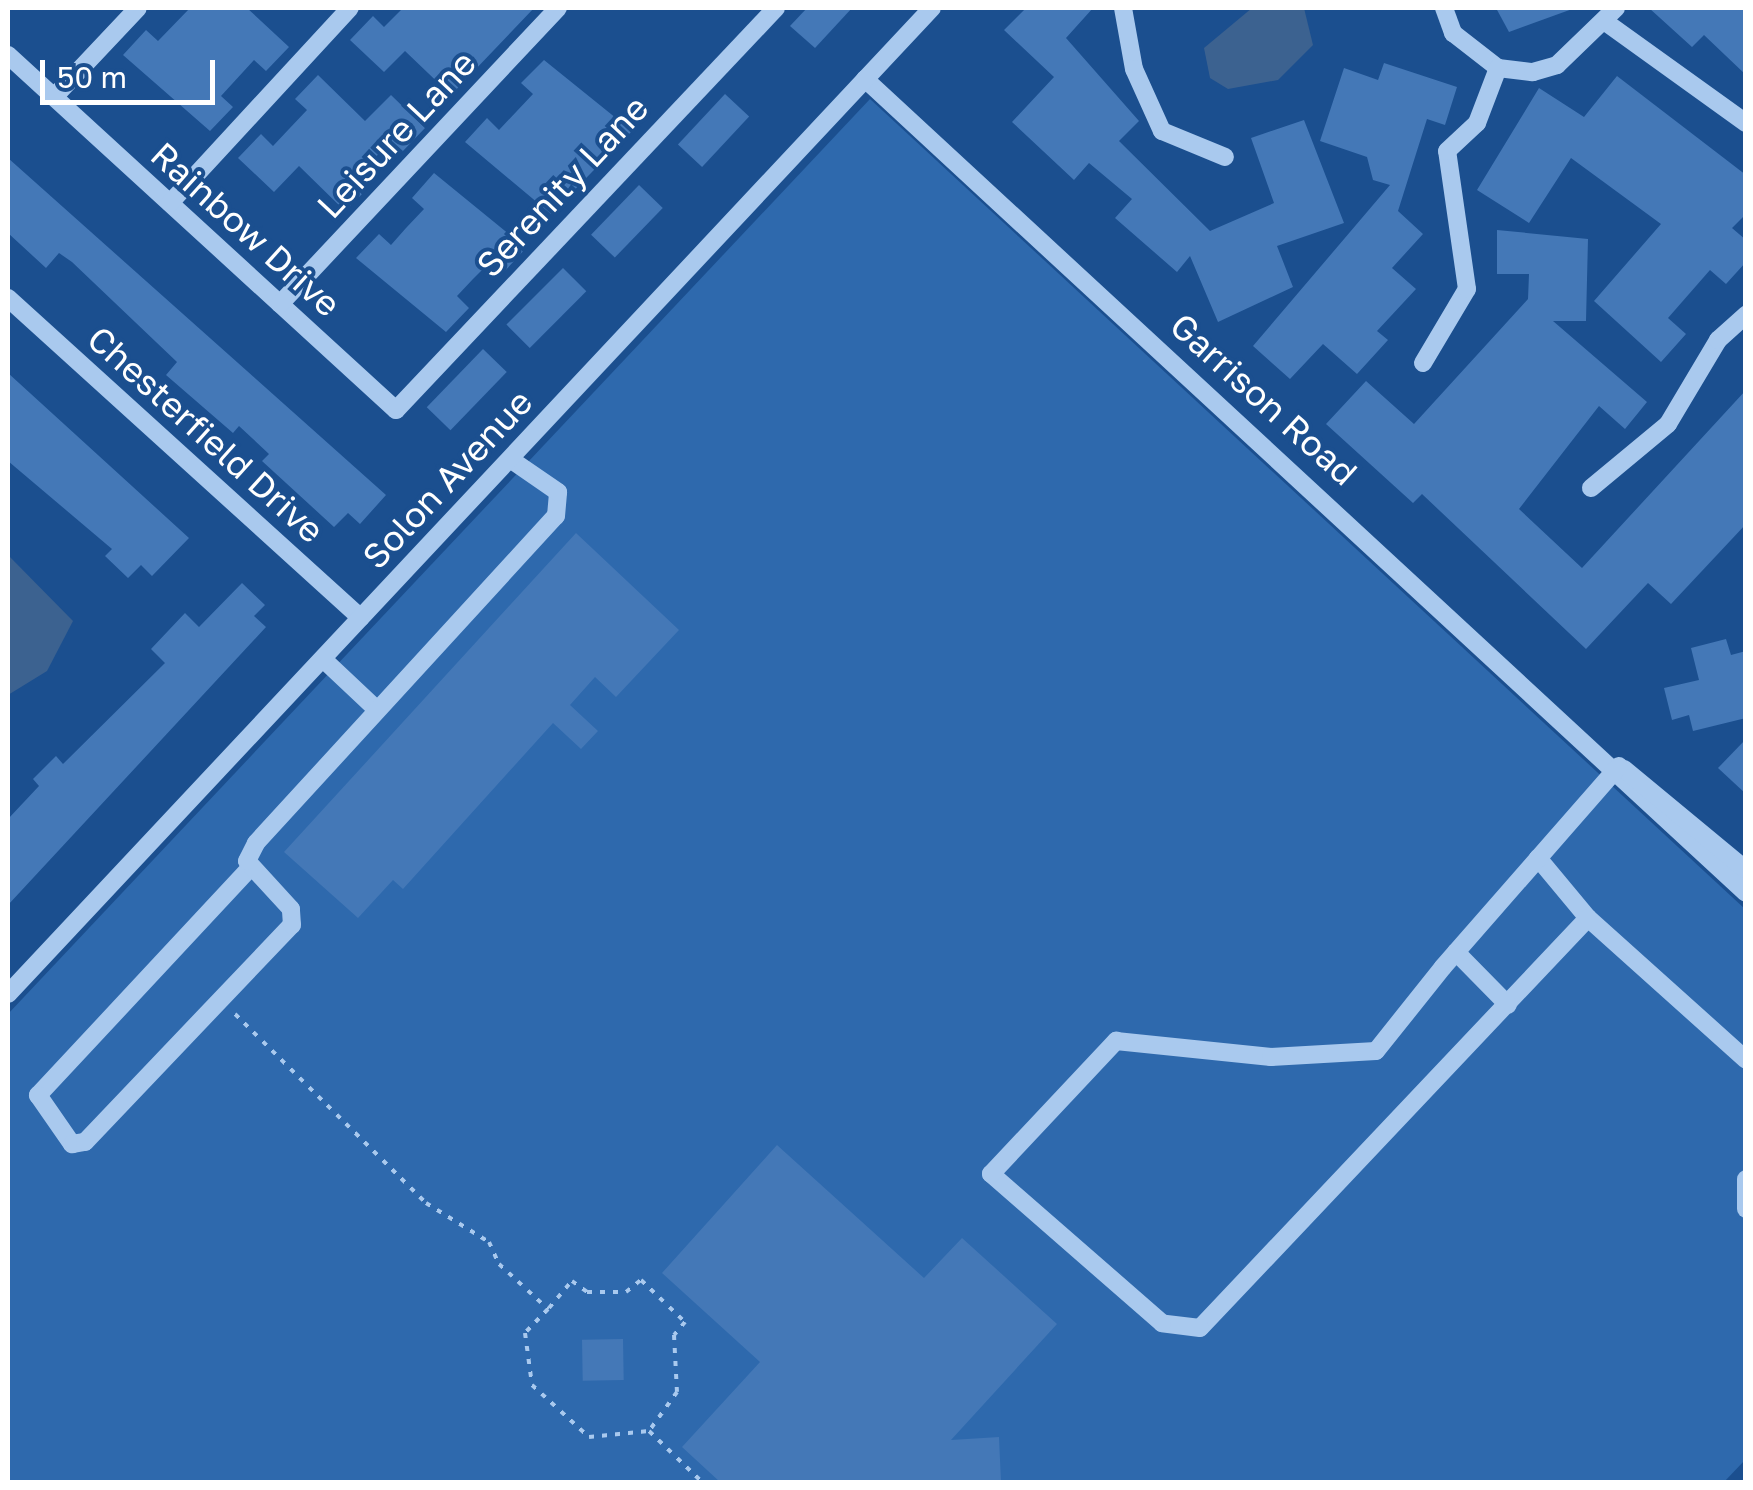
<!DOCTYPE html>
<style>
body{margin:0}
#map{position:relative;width:1753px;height:1490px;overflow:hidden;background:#1b4f8f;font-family:"Golos Text",sans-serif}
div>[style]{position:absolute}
.green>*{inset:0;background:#2e69ad}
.water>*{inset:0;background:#3c6290}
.building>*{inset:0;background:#4478b7;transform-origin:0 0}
.path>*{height:4px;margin-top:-2px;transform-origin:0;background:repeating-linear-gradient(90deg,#a9c9ee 0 5px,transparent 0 13px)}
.minor>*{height:18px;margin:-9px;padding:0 9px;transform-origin:9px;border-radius:9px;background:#a9c9ee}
span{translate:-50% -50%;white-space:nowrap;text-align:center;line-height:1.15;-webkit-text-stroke:8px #1b4f8f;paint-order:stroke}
.street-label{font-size:35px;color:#fff}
.frame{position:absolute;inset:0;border:10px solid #fff;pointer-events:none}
.scale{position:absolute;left:40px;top:60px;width:175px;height:45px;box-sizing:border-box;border:5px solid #fff;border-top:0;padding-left:12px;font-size:30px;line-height:35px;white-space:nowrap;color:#fff;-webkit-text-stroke:8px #1b4f8f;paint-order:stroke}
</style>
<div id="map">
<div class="green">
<div style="clip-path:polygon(870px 99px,1745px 909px,1745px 1460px,1724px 1482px,8px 1482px,8px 1014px)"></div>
</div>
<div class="water">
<div style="clip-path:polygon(1252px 8px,1304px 8px,1313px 45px,1278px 80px,1228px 89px,1210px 78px,1204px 48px)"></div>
<div style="clip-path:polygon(8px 555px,73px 621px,47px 671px,8px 695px)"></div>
</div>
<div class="building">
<div style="clip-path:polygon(190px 8px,247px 8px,289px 47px,266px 71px,254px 60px,221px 96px,233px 107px,210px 131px,123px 55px,146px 30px,158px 41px)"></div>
<div style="clip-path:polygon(403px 8px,534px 8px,451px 95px,405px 51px,384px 72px,350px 40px,373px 16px,384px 27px)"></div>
<div style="clip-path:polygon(807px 8px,852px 8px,815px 48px,790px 26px)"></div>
<div style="clip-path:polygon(1026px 8px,1093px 8px,1066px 38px,1139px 121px,1119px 141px,1210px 231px,1274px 203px,1251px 138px,1304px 120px,1344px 223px,1277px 246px,1293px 287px,1218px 322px,1190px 256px,1177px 272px,1115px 218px,1132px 199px,1089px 163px,1074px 180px,1012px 122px,1054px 77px,1004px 30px)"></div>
<div style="clip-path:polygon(1496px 8px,1575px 8px,1509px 32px)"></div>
<div style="clip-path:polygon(1649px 8px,1746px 8px,1746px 75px,1704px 35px,1692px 47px)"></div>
<div style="clip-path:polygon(544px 60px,632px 131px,551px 214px,465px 142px,487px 118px,499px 130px,533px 94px,521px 83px)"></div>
<div style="clip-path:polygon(1384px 63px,1457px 87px,1445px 125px,1427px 119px,1398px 211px,1423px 234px,1392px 268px,1416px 289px,1377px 331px,1388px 340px,1357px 374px,1323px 344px,1290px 379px,1253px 346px,1390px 185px,1373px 180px,1367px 157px,1320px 141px,1344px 68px,1378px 80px)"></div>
<div style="clip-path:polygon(318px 75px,365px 121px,391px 95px,425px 128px,402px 152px,391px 142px,356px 176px,368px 188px,345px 211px,299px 166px,274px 192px,238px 158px,261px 134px,273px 146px,289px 129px,307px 110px,295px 99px)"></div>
<div style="clip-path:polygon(1617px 76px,1746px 175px,1746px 214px,1732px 228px,1746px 240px,1746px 262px,1726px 284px,1710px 270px,1668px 318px,1686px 334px,1661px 362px,1594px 301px,1661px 224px,1571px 158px,1529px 223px,1477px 190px,1539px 88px,1584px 117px)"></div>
<div style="left:725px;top:94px;width:33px;height:69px;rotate:43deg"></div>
<div style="clip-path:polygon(8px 158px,386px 495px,360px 524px,348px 513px,334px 527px,262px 461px,269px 454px,239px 426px,233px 433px,166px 375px,177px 362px,72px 262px,59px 253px,46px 268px,8px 233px)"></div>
<div style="clip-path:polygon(434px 173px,526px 248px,503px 273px,491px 261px,473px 279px,457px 296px,469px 308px,446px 332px,356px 258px,379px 234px,391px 245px,406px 228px,424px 209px,412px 198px)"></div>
<div style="left:639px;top:185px;width:33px;height:69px;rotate:44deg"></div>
<div style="clip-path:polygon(1497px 230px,1588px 239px,1586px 321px,1553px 321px,1647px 402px,1625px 429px,1599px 406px,1519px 509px,1582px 568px,1746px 390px,1746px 524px,1671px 604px,1648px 583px,1586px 649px,1422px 494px,1413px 503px,1326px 424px,1366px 381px,1414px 424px,1528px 299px,1529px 274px,1497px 274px)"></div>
<div style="left:563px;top:268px;width:33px;height:80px;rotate:45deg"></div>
<div style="left:483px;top:349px;width:33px;height:81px;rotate:44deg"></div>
<div style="clip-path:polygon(8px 373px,189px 538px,152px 576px,141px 565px,128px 578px,105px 556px,112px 549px,8px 461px)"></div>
<div style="clip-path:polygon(576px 533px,679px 630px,616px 697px,595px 677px,570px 705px,598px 731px,581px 749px,553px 723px,403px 889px,393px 880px,358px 918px,284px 852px)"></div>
<div style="clip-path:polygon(242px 583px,265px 605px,254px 616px,266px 627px,8px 905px,8px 819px,39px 786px,33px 779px,56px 756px,63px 764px,165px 663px,151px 649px,185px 613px,199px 627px)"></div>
<div style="clip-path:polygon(1726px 639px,1731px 655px,1746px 651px,1746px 718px,1693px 731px,1689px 715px,1672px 720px,1664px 688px,1699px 680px,1691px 648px)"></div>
<div style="clip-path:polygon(1746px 739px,1746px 794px,1718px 768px)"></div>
<div style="clip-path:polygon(777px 1145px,924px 1278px,962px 1238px,1057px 1324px,951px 1440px,999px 1437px,1001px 1482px,720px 1482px,682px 1447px,760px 1362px,662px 1273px)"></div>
<div style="left:623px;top:1339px;width:41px;height:41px;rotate:89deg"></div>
</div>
<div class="path">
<div style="left:235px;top:1014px;width:269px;rotate:44.7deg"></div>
<div style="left:426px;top:1203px;width:74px;rotate:31.8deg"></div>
<div style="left:489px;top:1242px;width:24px;rotate:66deg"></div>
<div style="left:499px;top:1264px;width:67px;rotate:42.6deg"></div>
<div style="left:548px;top:1309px;width:33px;rotate:134deg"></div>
<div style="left:525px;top:1333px;width:52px;rotate:82.3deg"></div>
<div style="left:532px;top:1385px;width:77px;rotate:42.4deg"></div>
<div style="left:589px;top:1437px;width:60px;rotate:-5.7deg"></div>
<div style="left:649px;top:1431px;width:74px;rotate:43.9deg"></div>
<div style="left:549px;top:1308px;width:35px;rotate:-50deg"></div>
<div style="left:572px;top:1281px;width:19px;rotate:36deg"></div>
<div style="left:587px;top:1292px;width:39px"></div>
<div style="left:626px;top:1292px;width:19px;rotate:-39deg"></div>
<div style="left:641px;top:1280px;width:61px;rotate:43.7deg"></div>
<div style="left:685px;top:1322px;width:17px;rotate:130deg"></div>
<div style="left:674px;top:1335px;width:57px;rotate:87deg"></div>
<div style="left:677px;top:1392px;width:48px;rotate:125.7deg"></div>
</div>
<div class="minor">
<div style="left:1123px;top:8px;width:62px;rotate:79.8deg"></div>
<div style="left:1134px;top:69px;width:68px;rotate:65.7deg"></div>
<div style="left:1162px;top:131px;width:68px;rotate:22.4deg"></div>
<div style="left:1444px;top:8px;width:27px;rotate:70deg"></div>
<div style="left:1453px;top:33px;width:57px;rotate:37.9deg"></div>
<div style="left:1498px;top:68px;width:35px;rotate:7deg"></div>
<div style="left:1533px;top:72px;width:25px;rotate:-16deg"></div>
<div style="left:1557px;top:65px;width:82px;rotate:-44deg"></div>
<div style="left:1604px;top:21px;width:175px;rotate:35.7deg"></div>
<div style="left:8px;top:55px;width:526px;rotate:42.46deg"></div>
<div style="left:396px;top:410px;width:553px;rotate:-46.61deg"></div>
<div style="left:865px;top:79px;width:1199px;rotate:42.74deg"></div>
<div style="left:54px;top:97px;width:122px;rotate:-46.7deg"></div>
<div style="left:170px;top:203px;width:265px;rotate:-47.3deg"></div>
<div style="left:8px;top:298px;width:476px;rotate:42.2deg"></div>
<div style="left:280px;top:304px;width:406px;rotate:-46.8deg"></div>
<div style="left:1423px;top:363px;width:86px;rotate:-59.3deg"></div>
<div style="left:1467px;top:289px;width:139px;rotate:-98.2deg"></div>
<div style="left:1447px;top:151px;width:41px;rotate:-43deg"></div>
<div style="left:1477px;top:123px;width:59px;rotate:-69.1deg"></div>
<div style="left:1591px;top:488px;width:100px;rotate:-39.7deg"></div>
<div style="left:1668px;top:424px;width:98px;rotate:-59.2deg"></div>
<div style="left:1718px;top:340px;width:38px;rotate:-42deg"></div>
<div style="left:323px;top:659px;width:73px;rotate:43.3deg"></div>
<div style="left:1624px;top:769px;width:158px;rotate:39.6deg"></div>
<div style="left:1538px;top:858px;width:78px;rotate:50.2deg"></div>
<div style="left:1588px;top:918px;width:564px;rotate:133.42deg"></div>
<div style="left:1200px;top:1328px;width:38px;rotate:-173deg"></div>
<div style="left:1162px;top:1323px;width:227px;rotate:-138.9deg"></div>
<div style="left:991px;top:1174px;width:183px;rotate:-46.8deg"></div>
<div style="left:1116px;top:1041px;width:156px;rotate:5.9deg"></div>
<div style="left:1271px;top:1057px;width:105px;rotate:-3.3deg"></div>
<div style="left:1376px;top:1051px;width:107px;rotate:-51.4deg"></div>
<div style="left:1443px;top:967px;width:267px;rotate:-48.8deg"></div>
<div style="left:250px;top:868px;width:311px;rotate:133deg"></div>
<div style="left:38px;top:1095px;width:60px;rotate:55.2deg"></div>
<div style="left:72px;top:1144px;width:13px;rotate:-9deg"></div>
<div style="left:85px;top:1142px;width:300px;rotate:-46.4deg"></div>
<div style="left:292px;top:925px;width:16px;rotate:-94deg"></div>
<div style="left:291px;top:909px;width:65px;rotate:-132.5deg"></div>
<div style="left:247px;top:861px;width:20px;rotate:-63deg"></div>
<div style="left:256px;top:843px;width:444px;rotate:-47.5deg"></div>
<div style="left:556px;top:516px;width:24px;rotate:-85deg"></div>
<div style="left:558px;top:492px;width:58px;rotate:-145.5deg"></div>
<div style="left:1588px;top:918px;width:212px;rotate:41.9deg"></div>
<div style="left:1456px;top:952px;width:74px;rotate:45.5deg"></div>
<div style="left:8px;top:994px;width:1351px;rotate:-46.86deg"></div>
<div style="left:1746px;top:1179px;width:30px;rotate:90deg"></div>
</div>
<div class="street-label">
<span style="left:396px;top:134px;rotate:-47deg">Leisure Lane</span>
<span style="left:562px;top:186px;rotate:-47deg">Serenity Lane</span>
<span style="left:246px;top:229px;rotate:42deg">Rainbow Drive</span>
<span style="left:1264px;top:399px;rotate:42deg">Garrison Road</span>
<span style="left:206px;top:434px;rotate:42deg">Chesterfield Drive</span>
<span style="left:447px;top:479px;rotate:-47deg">Solon Avenue</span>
</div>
<div class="frame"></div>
<div class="scale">50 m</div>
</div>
